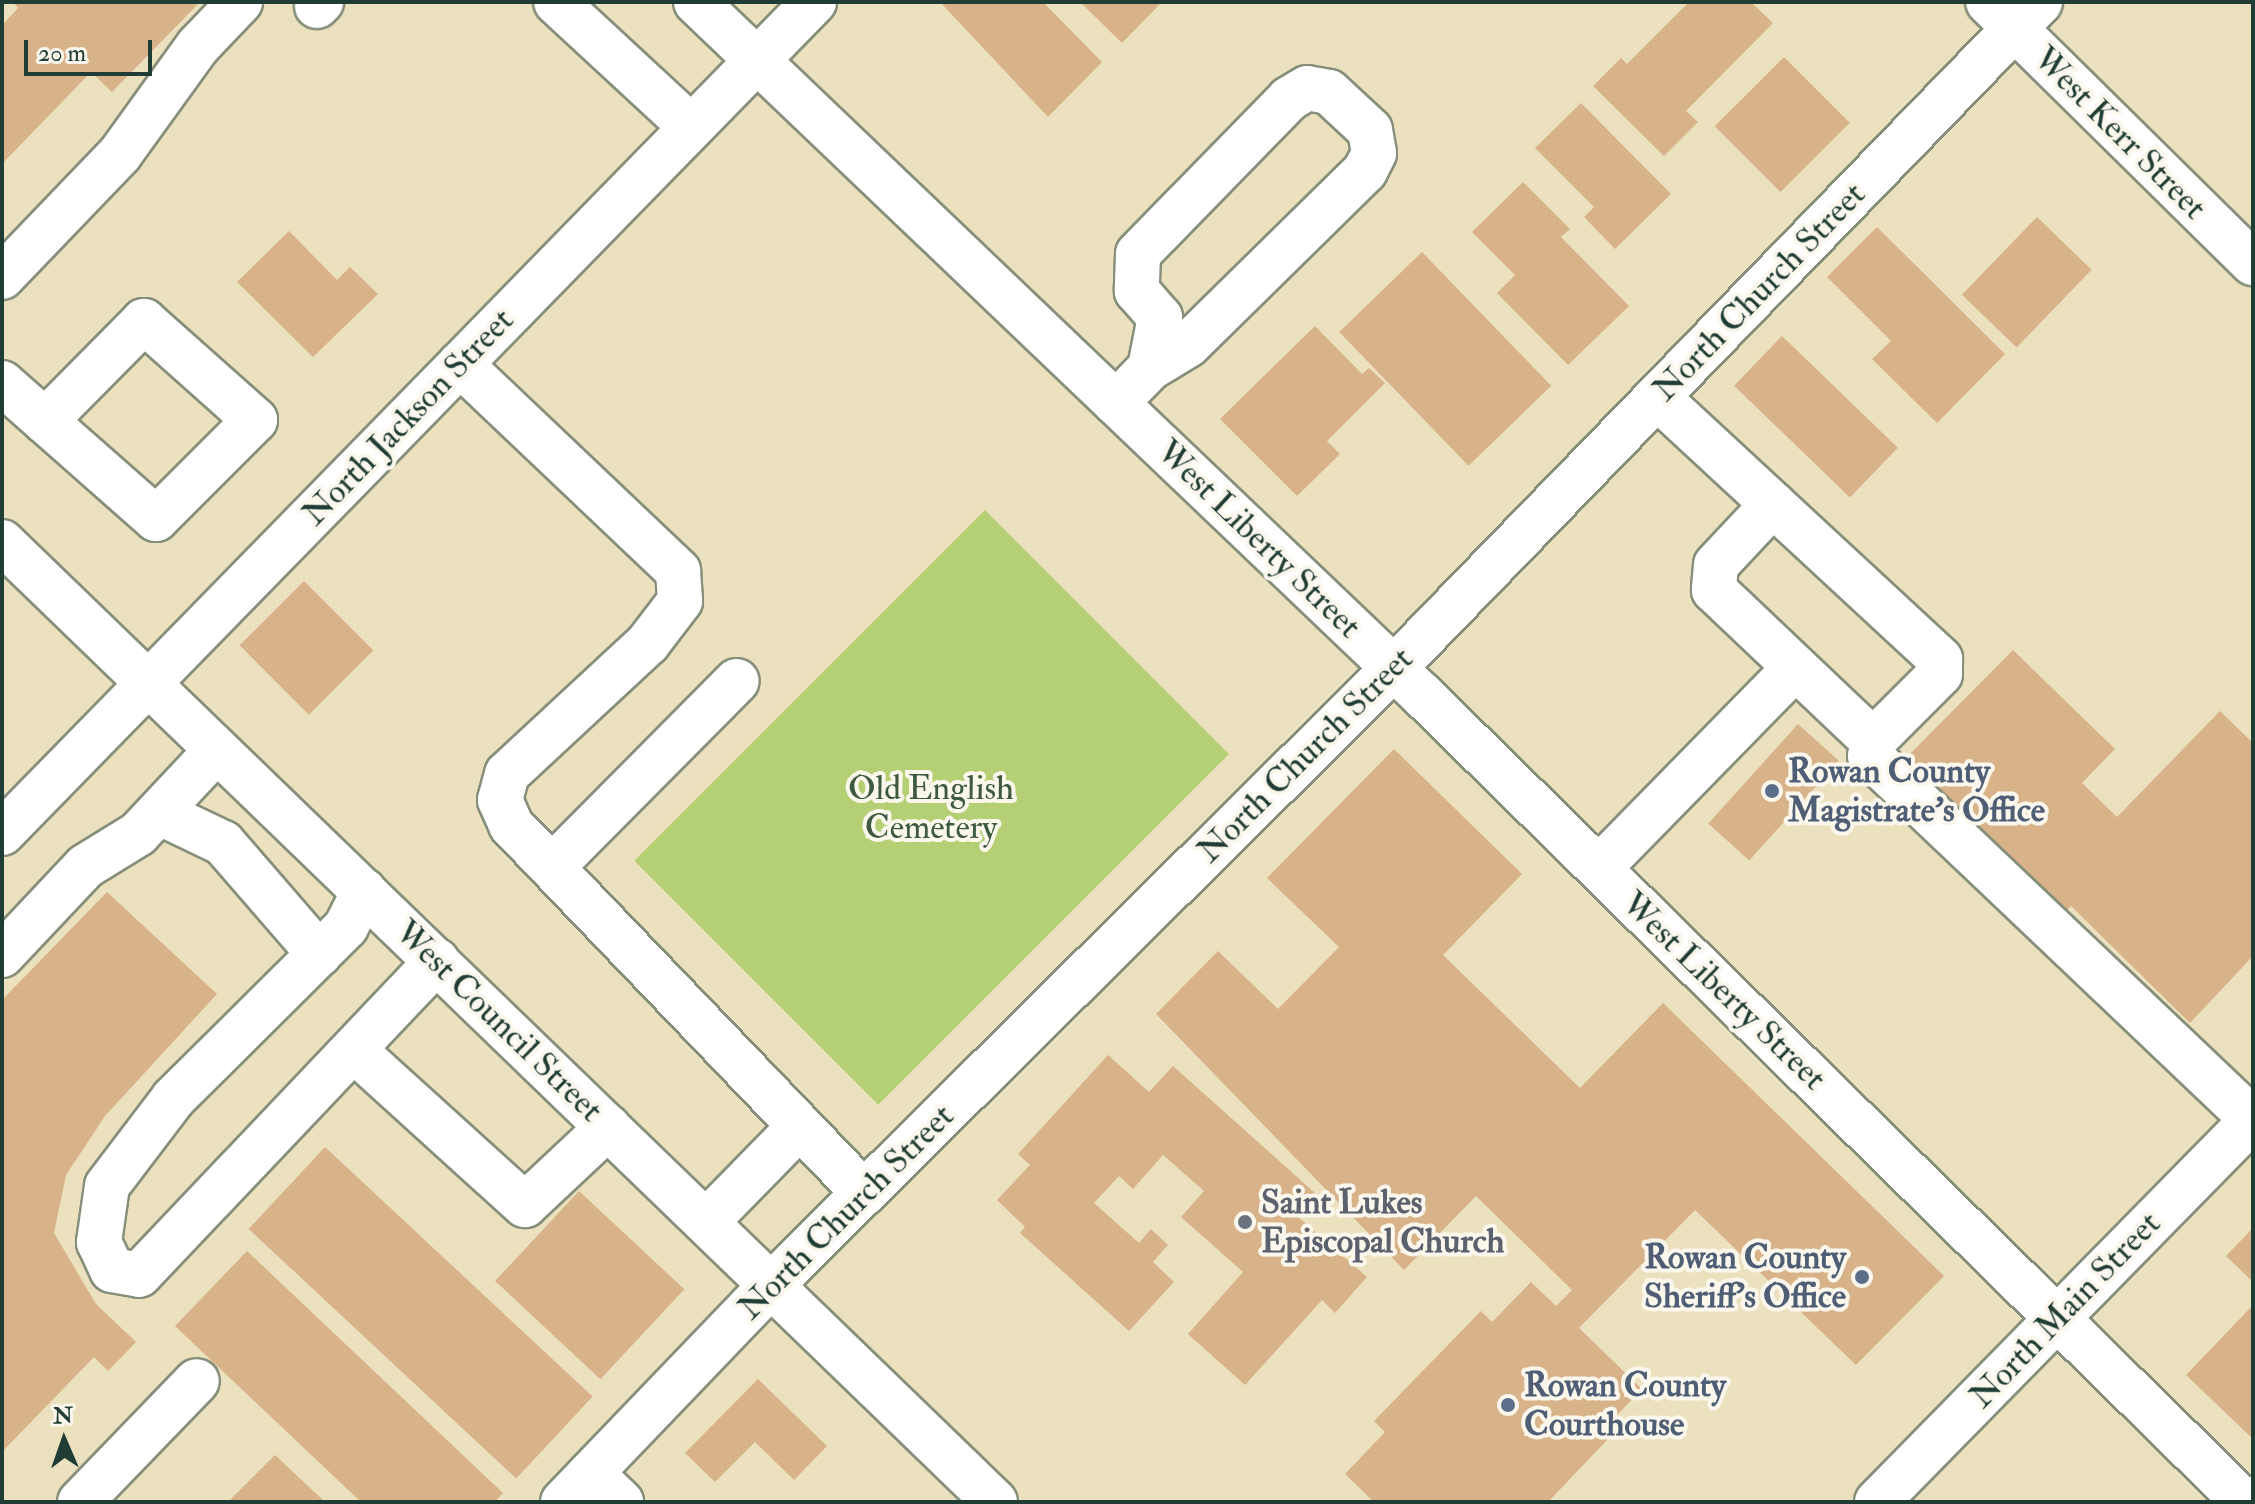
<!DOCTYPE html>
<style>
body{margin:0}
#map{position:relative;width:2255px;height:1504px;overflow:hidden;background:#ece1bf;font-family:"IM FELL Double Pica",serif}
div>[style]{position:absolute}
.green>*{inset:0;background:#b5cf75;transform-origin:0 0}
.building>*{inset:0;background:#d8b288;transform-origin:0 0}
.roads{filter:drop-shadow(2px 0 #868f7a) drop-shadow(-2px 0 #868f7a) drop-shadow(0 2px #868f7a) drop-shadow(0 -2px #868f7a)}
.minor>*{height:44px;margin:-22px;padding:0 22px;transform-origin:22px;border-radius:22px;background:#fff}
.major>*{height:44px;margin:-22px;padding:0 22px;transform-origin:22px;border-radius:22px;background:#fff}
.dots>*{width:22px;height:22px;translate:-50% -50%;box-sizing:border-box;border:4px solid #fbf7ec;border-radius:50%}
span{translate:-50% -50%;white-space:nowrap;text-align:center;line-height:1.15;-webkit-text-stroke:8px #fbf7ec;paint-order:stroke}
.street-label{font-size:34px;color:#1f3d34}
.service-label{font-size:34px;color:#4e5e75;font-weight:700}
.left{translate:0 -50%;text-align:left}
.right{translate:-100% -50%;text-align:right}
.park-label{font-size:34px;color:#3d5a41}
.worship-label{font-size:34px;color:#5b616d;font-weight:700}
.frame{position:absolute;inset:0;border:4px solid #1f3d34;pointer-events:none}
.north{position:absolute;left:24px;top:1400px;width:80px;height:80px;-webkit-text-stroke:6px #fbf7ec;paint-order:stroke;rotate:358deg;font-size:22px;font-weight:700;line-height:32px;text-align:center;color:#1f3d34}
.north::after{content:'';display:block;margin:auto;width:28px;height:36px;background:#1f3d34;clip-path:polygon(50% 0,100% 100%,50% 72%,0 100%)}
.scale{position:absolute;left:24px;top:40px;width:128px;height:36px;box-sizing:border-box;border:4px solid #1f3d34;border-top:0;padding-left:10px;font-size:24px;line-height:28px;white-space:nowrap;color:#1f3d34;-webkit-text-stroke:6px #fbf7ec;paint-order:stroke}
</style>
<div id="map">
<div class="green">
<div style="left:985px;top:510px;width:345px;height:496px;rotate:45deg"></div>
</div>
<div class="building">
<div style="clip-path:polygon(13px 2px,200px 2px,112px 92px,91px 72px,2px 164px,2px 25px,18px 8px)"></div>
<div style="clip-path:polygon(940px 2px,1043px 2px,1102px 62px,1048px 117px)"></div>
<div style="clip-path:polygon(1080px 2px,1162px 2px,1122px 43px)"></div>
<div style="clip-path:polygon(1689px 2px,1751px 2px,1773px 23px,1686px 111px,1698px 122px,1664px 156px,1593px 86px,1621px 58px,1627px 64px)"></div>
<div style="left:1784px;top:57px;width:93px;height:98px;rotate:45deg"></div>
<div style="clip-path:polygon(1581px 103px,1671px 194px,1615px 249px,1584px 217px,1594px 207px,1535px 148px)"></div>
<div style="clip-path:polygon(1523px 182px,1570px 229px,1561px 237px,1629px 306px,1568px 365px,1497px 293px,1515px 275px,1472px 232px)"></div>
<div style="left:2037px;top:217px;width:76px;height:108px;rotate:44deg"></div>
<div style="clip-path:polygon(1877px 227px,2005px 354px,1937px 423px,1872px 359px,1891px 341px,1827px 277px)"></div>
<div style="clip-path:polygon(289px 231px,337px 280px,350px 267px,378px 294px,313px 357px,237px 282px)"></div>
<div style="left:1422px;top:252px;width:186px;height:115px;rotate:46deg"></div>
<div style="clip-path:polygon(1315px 326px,1362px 374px,1369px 368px,1385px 383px,1327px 441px,1340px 454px,1297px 496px,1220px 419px)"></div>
<div style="left:1782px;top:336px;width:161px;height:69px;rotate:44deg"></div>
<div style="left:304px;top:581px;width:98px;height:91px;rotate:45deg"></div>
<div style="clip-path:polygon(2013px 650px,2115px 749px,2082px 783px,2117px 817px,2220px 711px,2253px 743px,2253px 956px,2190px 1023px,2071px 906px,2058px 919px,1900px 764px)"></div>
<div style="left:1798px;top:724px;width:55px;height:134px;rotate:42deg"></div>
<div style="clip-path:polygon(1394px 749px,1522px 874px,1443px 955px,1580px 1088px,1663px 1003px,1944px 1276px,1856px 1365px,1695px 1210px,1579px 1328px,1642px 1389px,1602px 1431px,1609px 1438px,1548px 1502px,1374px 1502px,1345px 1474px,1385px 1432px,1374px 1421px,1481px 1311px,1492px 1322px,1531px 1282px,1556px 1306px,1572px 1290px,1476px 1196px,1404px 1270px,1156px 1014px,1218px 951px,1278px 1009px,1339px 947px,1267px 878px)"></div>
<div style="clip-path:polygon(107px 892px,217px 994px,105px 1116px,66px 1175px,54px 1233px,96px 1304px,136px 1342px,108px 1371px,94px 1357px,2px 1452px,2px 1000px)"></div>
<div style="clip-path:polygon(1108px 1055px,1149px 1092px,1173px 1066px,1316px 1194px,1297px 1216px,1367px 1277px,1335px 1313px,1322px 1300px,1245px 1385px,1188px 1334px,1243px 1272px,1181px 1217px,1204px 1191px,1163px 1155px,1133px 1189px,1119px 1176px,1094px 1203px,1139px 1243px,1151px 1229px,1168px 1245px,1153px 1262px,1174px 1282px,1129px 1331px,1020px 1233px,1025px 1227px,997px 1200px,1030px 1165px,1018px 1154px)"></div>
<div style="left:325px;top:1147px;width:366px;height:112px;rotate:43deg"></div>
<div style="left:579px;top:1191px;width:144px;height:123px;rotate:43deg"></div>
<div style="clip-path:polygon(2253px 1228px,2253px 1282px,2226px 1256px)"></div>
<div style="clip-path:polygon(247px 1251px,503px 1493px,495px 1502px,361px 1502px,175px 1326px)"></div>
<div style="clip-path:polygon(2253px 1305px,2253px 1439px,2186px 1375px)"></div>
<div style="clip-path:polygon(758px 1379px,827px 1446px,794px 1480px,755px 1442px,715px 1482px,685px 1453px)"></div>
<div style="clip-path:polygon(275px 1455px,325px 1502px,228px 1502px)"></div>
</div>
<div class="roads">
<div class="minor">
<div style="left:556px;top:2px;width:184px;rotate:42.8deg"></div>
<div style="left:696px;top:2px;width:1004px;rotate:43.67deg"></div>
<div style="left:1422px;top:695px;width:1152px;rotate:44.47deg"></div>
<div style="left:1988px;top:2px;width:372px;rotate:44.6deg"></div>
<div style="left:317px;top:6px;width:6px;rotate:-45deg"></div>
<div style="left:2px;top:277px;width:170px;rotate:-46.2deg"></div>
<div style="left:120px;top:154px;width:133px;rotate:-54.2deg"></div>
<div style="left:198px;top:46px;width:61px;rotate:-46.3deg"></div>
<div style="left:460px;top:364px;width:301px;rotate:43.5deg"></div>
<div style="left:678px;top:571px;width:30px;rotate:86deg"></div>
<div style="left:680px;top:601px;width:53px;rotate:127.3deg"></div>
<div style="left:648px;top:643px;width:192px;rotate:137.1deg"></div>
<div style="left:507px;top:774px;width:27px;rotate:105deg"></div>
<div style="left:500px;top:800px;width:27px;rotate:66deg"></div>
<div style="left:511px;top:825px;width:510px;rotate:46.19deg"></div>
<div style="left:2px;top:383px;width:57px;rotate:41.5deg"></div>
<div style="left:45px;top:421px;width:148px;rotate:41.4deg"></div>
<div style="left:156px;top:519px;width:140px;rotate:-45deg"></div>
<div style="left:255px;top:420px;width:149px;rotate:-138.3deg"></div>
<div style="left:144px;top:321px;width:141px;rotate:134.7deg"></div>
<div style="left:1657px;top:397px;width:386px;rotate:42.8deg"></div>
<div style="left:1940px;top:659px;width:15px;rotate:90deg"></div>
<div style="left:1940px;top:674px;width:95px;rotate:135deg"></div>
<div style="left:1873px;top:741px;width:15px;rotate:101deg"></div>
<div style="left:1870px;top:756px;width:528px;rotate:43.54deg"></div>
<div style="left:1116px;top:403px;width:49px;rotate:-45.8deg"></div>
<div style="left:1150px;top:368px;width:44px;rotate:-31.2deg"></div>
<div style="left:1188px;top:345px;width:248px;rotate:-44.5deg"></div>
<div style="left:1365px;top:171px;width:20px;rotate:-63deg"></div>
<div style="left:1374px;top:153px;width:23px;rotate:-100deg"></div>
<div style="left:1370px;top:130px;width:56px;rotate:-137.2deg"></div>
<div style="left:1329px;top:92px;width:22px;rotate:-170deg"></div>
<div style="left:1307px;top:88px;width:21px;rotate:149deg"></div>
<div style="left:1289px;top:99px;width:216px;rotate:134.3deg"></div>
<div style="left:1138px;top:254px;width:37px;rotate:92deg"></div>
<div style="left:1137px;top:291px;width:35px;rotate:49deg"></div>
<div style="left:1160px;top:317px;width:52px;rotate:101.1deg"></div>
<div style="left:1773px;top:504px;width:83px;rotate:133.1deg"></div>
<div style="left:1716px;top:565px;width:25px;rotate:95deg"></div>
<div style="left:1714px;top:590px;width:219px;rotate:43.5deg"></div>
<div style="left:2px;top:542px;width:1381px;rotate:44.03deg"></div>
<div style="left:160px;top:813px;width:70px;rotate:25.5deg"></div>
<div style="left:223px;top:843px;width:147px;rotate:49.1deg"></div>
<div style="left:2px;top:833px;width:1162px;rotate:-45.66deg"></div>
<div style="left:552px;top:867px;width:262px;rotate:-45.2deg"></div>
<div style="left:1599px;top:868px;width:279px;rotate:-45.6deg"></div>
<div style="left:364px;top:891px;width:40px;rotate:116.6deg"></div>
<div style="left:346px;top:927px;width:244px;rotate:135.2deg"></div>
<div style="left:173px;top:1099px;width:109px;rotate:127.2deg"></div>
<div style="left:107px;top:1186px;width:57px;rotate:98.1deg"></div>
<div style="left:99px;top:1242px;width:31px;rotate:65deg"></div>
<div style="left:112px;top:1270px;width:27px;rotate:10deg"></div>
<div style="left:139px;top:1275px;width:433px;rotate:-46.5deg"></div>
<div style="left:2px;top:955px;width:122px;rotate:-46.7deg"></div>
<div style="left:86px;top:866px;width:61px;rotate:-31.6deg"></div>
<div style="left:138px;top:834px;width:115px;rotate:-46.8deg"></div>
<div style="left:356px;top:1052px;width:228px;rotate:42.2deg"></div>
<div style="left:525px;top:1205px;width:114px;rotate:-43.2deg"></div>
<div style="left:706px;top:1222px;width:134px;rotate:-45.6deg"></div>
<div style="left:591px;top:1473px;width:42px;rotate:44deg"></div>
<div style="left:80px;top:1502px;width:168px;rotate:-46deg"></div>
<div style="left:563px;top:1502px;width:301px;rotate:-46.2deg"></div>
<div style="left:771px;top:1285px;width:877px;rotate:-44.72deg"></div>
<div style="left:1394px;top:668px;width:928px;rotate:-45.87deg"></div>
</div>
<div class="major">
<div style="left:1877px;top:1502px;width:537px;rotate:-45.53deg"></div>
</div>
</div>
<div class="dots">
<div style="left:1772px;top:791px;background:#5c6f8a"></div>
<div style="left:1245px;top:1222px;background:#6b7280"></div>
<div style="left:1862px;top:1277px;background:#5c6f8a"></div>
<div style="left:1508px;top:1405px;background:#5c6f8a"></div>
</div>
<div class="street-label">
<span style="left:2120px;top:133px;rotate:45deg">West Kerr Street</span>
<span style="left:1759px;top:292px;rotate:-46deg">North Church Street</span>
<span style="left:408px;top:417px;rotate:-46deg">North Jackson Street</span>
<span style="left:1259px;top:539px;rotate:44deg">West Liberty Street</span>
<span style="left:1305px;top:755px;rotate:-45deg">North Church Street</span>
<span style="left:1724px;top:991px;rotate:44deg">West Liberty Street</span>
<span style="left:499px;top:1021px;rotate:44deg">West Council Street</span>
<span style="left:846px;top:1212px;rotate:-45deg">North Church Street</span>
<span style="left:2065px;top:1310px;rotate:-46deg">North Main Street</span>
</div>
<div class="service-label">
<span class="left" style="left:1788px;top:791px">Rowan County<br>Magistrate's Office</span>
<span class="right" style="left:1846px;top:1277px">Rowan County<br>Sheriff's Office</span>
<span class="left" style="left:1524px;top:1405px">Rowan County<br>Courthouse</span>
</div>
<div class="park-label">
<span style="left:931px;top:808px">Old English<br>Cemetery</span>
</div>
<div class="worship-label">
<span class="left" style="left:1261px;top:1222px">Saint Lukes<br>Episcopal Church</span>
</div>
<div class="frame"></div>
<div class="north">N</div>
<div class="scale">20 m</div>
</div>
